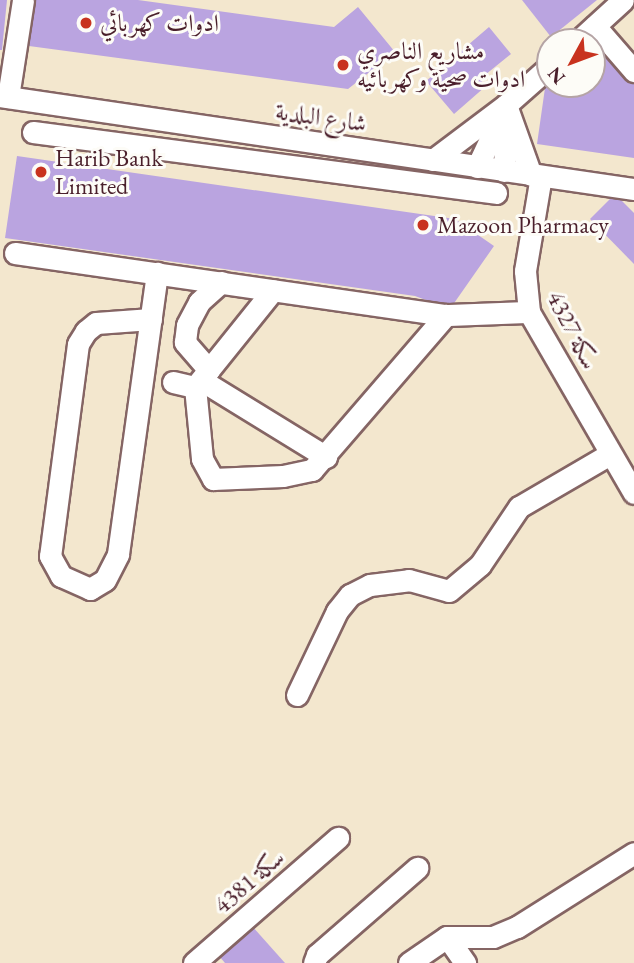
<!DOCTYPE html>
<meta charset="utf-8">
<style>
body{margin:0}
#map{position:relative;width:634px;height:963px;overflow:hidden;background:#f3e7ce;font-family:"EB Garamond",Amiri,serif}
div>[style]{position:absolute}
.building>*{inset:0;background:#baa4e0}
.roads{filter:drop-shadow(2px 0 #856564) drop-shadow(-2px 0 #856564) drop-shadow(0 2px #856564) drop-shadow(0 -2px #856564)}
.minor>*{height:21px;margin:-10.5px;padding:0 10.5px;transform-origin:10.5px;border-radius:10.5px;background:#fff}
.dots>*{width:19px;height:19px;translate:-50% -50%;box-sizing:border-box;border:4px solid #fdfcf7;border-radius:50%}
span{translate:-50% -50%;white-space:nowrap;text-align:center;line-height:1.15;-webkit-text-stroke:6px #fdfcf7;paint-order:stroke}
.poi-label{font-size:24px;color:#4a1f2b}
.left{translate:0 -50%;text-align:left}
.street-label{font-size:24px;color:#4a1f2b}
.north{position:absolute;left:536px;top:28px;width:70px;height:70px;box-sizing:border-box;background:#fdfcf7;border:2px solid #b5a4a5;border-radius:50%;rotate:229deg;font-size:19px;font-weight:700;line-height:28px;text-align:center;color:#4a1f2b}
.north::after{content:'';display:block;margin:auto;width:24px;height:32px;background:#c8321e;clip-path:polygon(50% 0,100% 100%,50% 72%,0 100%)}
</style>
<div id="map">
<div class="building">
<div style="clip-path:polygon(0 0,7px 0,2px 50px,0 50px)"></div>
<div style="clip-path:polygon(35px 0,138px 0,334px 27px,358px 7px,395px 52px,348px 89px,29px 46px)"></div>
<div style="clip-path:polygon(522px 0,597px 0,551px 37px)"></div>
<div style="clip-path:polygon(489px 27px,511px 54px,480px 79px,486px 86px,454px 114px,426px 81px)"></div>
<div style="clip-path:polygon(599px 38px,634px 77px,634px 158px,537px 144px,545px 88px,549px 84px,592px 84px,592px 45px)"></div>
<div style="clip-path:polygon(17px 156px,455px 219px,494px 246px,450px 309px,415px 296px,5px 238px)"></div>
<div style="clip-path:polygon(615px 194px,634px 213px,634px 264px,590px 219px)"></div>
<div style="clip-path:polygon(253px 927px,285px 963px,225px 963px,219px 956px)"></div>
</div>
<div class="roads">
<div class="minor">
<div style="left:595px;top:26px;width:60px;rotate:49.1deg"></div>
<div style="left:577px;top:42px;width:62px;rotate:-42.4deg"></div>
<div style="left:0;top:96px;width:641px;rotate:8.35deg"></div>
<div style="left:8px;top:97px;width:98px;rotate:-81.2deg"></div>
<div style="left:506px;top:105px;width:74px;rotate:70.3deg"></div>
<div style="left:33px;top:132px;width:467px;rotate:7.5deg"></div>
<div style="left:433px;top:160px;width:91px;rotate:-37deg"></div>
<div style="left:506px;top:105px;width:59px;rotate:-41.6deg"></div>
<div style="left:477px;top:167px;width:63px;rotate:-64.7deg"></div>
<div style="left:504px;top:171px;width:54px;rotate:-87.9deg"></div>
<div style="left:541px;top:176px;width:96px;rotate:99.6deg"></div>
<div style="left:525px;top:271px;width:41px;rotate:84.4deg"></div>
<div style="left:529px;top:312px;width:209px;rotate:59.9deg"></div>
<div style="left:15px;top:253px;width:435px;rotate:8.2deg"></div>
<div style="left:151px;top:319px;width:55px;rotate:175.8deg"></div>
<div style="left:96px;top:323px;width:13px;rotate:141deg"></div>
<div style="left:86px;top:331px;width:15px;rotate:122deg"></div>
<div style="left:78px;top:344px;width:214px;rotate:97.5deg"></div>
<div style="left:50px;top:556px;width:23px;rotate:61deg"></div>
<div style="left:61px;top:576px;width:32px;rotate:24deg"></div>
<div style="left:90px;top:589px;width:17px;rotate:-31deg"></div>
<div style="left:105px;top:580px;width:29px;rotate:-63deg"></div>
<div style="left:118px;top:554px;width:284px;rotate:-82.1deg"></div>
<div style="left:209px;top:370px;width:37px;rotate:-131deg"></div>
<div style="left:185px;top:342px;width:17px;rotate:-83deg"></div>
<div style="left:187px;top:325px;width:26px;rotate:-62deg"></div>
<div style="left:199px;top:302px;width:30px;rotate:-42deg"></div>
<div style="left:201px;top:380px;width:147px;rotate:31.6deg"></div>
<div style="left:173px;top:382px;width:23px;rotate:13deg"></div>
<div style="left:195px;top:387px;width:72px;rotate:84.4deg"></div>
<div style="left:202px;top:459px;width:23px;rotate:61deg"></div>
<div style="left:213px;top:479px;width:70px;rotate:-2.5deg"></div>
<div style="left:283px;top:476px;width:30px;rotate:-12deg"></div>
<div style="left:312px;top:470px;width:205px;rotate:-49.2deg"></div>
<div style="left:446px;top:315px;width:83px;rotate:-2.1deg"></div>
<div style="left:195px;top:387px;width:124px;rotate:-51.2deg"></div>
<div style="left:297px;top:695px;width:93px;rotate:-64.5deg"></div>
<div style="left:337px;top:611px;width:21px;rotate:-51deg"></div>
<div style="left:350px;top:595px;width:22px;rotate:-27deg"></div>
<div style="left:370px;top:585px;width:39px;rotate:-7deg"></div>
<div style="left:409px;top:580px;width:41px;rotate:15.4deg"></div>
<div style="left:449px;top:591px;width:40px;rotate:-40deg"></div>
<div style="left:480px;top:565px;width:70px;rotate:-56.1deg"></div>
<div style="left:519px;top:507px;width:105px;rotate:-30.2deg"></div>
<div style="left:447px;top:937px;width:46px"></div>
<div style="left:493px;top:937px;width:26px;rotate:-23deg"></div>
<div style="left:517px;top:927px;width:138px;rotate:-32.3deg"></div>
<div style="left:194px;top:963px;width:191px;rotate:-41deg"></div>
<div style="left:314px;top:963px;width:9px;rotate:-69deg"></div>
<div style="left:317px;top:955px;width:133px;rotate:-41deg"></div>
<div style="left:409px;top:963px;width:46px;rotate:-34.4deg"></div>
<div style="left:447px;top:937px;width:32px;rotate:55deg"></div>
</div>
</div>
<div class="dots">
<div style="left:86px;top:23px;background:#c8321e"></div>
<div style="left:343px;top:65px;background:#c8321e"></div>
<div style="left:41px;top:172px;background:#c8321e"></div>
<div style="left:423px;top:225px;background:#c8321e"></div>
</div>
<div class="poi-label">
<span class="left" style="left:100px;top:23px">ادوات كهربائي</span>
<span class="left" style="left:357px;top:65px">مشاريع الناصري<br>ادوات صحية وكهربائيه</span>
<span class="left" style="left:55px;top:172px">Harib Bank<br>Limited</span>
<span class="left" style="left:437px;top:225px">Mazoon Pharmacy</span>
</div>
<div class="street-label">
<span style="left:321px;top:117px;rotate:8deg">شارع البلدية</span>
<span style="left:573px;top:330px;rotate:63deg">سكة 4327</span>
<span style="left:249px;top:881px;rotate:-41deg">سكة 4381</span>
</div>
<div class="north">N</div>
</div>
